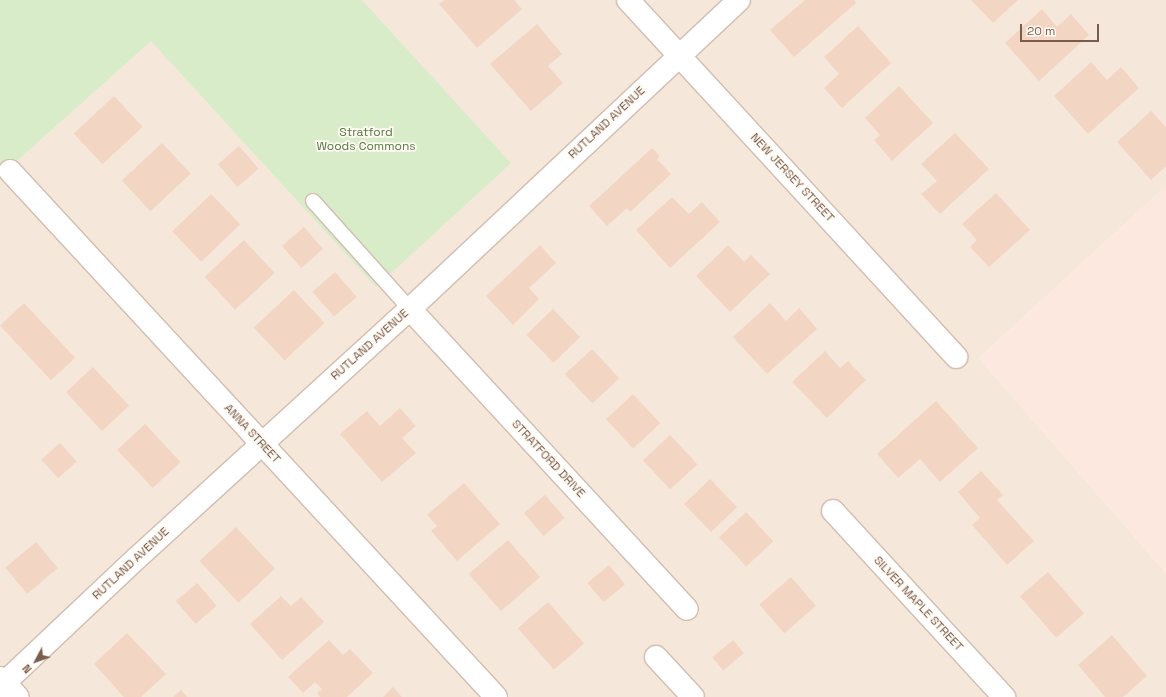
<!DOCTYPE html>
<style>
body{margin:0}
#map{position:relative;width:1166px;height:697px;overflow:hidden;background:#fdf6ec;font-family:"Space Grotesk",sans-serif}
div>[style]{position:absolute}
.residential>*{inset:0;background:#f5e8da}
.commercial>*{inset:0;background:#fde8e0}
.green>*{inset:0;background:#d8ecc9}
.building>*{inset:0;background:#f3d5c3;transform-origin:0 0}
.roads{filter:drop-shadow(1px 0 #d1beb0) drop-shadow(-1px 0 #d1beb0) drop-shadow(0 1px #d1beb0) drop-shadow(0 -1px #d1beb0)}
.service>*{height:14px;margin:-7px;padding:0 7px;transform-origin:7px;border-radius:7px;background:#fff}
.minor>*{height:22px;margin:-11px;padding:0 11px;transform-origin:11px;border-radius:11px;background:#fff}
span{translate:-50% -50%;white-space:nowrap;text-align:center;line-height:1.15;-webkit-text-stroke:3.5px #fffaf3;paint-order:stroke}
.street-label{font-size:12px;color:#7a5c4d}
.park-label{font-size:12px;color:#537a41}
.north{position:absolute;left:16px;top:641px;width:40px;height:40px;-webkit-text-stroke:3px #fffaf3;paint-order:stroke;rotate:229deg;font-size:11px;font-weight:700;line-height:16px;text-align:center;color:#7a5c4d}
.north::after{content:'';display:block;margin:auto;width:14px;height:18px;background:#7a5c4d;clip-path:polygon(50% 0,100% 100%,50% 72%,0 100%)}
.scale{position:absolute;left:1020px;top:24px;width:79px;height:18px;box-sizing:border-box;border:2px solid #7a5c4d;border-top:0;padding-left:5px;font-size:12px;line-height:14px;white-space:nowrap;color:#7a5c4d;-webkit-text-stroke:3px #fffaf3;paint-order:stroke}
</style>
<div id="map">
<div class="residential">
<div style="clip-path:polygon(0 0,1166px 0,1166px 186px,979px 358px,1166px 573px,1166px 697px,0 697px)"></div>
</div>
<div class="commercial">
<div style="clip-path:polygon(1166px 186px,1166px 573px,979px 358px)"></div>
</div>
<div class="green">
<div style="clip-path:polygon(0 0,362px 0,511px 163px,376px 287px,151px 41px,0 176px)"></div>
</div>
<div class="building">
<div style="clip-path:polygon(444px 0,514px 0,522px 9px,477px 48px,439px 4px)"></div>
<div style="clip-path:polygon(805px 0,854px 0,856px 3px,794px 57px,770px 30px)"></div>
<div style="clip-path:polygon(971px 0,1018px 0,993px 23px)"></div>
<div style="clip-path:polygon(1042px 9px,1057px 27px,1071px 14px,1089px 35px,1039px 81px,1005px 43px)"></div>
<div style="clip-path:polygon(537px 24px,562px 54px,548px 66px,563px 83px,531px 111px,490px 64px)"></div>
<div style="clip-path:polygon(858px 26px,891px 63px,842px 108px,824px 88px,839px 74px,824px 57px)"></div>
<div style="clip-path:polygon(1091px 62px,1107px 80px,1121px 67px,1139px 88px,1088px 134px,1054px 96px)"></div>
<div style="clip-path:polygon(899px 86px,933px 123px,892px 161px,874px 140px,880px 135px,865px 118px)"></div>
<div style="left:114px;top:96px;width:42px;height:55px;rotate:47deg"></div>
<div style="clip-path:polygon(1151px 111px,1166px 127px,1166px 166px,1151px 180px,1117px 142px)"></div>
<div style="clip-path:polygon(955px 133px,989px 169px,940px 214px,921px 194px,937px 181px,921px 164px)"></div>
<div style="left:162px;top:143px;width:42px;height:55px;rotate:47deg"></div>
<div style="left:239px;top:146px;width:30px;height:28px;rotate:49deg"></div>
<div style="clip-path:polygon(652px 148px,660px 156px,657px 159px,671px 174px,630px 212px,627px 208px,607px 226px,589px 206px)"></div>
<div style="clip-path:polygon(996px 193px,1030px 230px,989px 267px,970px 247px,977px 240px,962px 224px)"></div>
<div style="left:211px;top:194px;width:42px;height:54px;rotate:46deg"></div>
<div style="clip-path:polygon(672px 197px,689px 214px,702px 202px,720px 222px,670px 268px,636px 230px)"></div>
<div style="left:304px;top:227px;width:29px;height:29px;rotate:49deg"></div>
<div style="left:244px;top:240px;width:45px;height:54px;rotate:47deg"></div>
<div style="clip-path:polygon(540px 245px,556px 263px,529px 288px,539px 299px,513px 325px,486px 296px)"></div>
<div style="clip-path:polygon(728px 245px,744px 262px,751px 255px,770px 274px,730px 312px,696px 276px)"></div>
<div style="left:335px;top:272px;width:33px;height:30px;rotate:49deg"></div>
<div style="left:294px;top:290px;width:45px;height:55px;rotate:47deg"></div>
<div style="left:24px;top:303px;width:75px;height:33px;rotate:47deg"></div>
<div style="clip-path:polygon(770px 303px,786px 321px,799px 308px,817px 329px,767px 374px,733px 337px)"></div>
<div style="left:553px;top:309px;width:39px;height:37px;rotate:46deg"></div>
<div style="left:592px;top:349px;width:40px;height:37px;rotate:47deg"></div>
<div style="clip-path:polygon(825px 351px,840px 368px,848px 361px,866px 380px,827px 418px,792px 382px)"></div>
<div style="left:93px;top:367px;width:53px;height:37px;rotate:47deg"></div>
<div style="left:633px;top:394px;width:40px;height:37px;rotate:47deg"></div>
<div style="clip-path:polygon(936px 401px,978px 448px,940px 482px,920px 459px,898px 478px,877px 454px)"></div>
<div style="clip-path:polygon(400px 408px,416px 426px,402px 438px,416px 453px,382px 482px,340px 434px,367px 411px,380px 426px)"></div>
<div style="left:145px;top:424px;width:52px;height:38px;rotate:47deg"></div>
<div style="left:670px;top:435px;width:40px;height:37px;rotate:47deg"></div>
<div style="left:60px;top:443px;width:25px;height:25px;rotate:48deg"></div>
<div style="clip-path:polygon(981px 471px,1003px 495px,997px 500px,1034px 541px,1007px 565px,972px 525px,980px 518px,958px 492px)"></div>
<div style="left:710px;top:479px;width:39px;height:36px;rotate:46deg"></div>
<div style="clip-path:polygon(464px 483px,500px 524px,457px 561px,431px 531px,437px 526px,427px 515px)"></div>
<div style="left:545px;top:495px;width:30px;height:28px;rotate:49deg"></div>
<div style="left:746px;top:512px;width:40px;height:37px;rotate:47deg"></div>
<div style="left:236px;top:527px;width:57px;height:50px;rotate:47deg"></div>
<div style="left:508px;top:540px;width:49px;height:52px;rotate:49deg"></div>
<div style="left:36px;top:542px;width:34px;height:40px;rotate:50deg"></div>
<div style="left:609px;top:565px;width:25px;height:28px;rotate:50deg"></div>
<div style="left:1048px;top:572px;width:55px;height:37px;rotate:49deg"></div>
<div style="left:791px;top:577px;width:38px;height:42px;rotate:49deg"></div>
<div style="left:197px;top:583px;width:30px;height:28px;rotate:49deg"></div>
<div style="clip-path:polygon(281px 596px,291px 606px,301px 597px,324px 622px,282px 660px,250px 624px)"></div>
<div style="left:548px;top:602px;width:55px;height:40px;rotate:49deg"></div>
<div style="clip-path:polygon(127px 633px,166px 674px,141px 697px,124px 697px,94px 664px)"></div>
<div style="clip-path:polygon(1112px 635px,1147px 676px,1123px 697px,1105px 697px,1078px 665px)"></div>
<div style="clip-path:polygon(329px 640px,343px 655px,350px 649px,373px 673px,347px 697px,320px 697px,317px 693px,322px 689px,315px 682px,303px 693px,288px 677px)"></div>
<div style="left:733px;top:640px;width:17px;height:27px;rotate:50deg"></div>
<div style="clip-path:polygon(393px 687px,402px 697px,383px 697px)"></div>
<div style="clip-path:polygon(181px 690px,187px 697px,173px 697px)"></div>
</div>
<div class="roads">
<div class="service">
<div style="left:313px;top:201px;width:145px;rotate:48.1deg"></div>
</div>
<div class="minor">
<div style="left:628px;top:0;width:485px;rotate:47.4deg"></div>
<div style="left:10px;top:171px;width:716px;rotate:47.26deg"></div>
<div style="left:410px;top:309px;width:408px;rotate:47.3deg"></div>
<div style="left:833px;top:511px;width:253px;rotate:47.4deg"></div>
<div style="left:656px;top:657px;width:54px;rotate:47.2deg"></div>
<div style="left:0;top:678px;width:26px;rotate:47deg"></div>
<div style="left:0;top:687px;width:188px;rotate:-43.3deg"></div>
<div style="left:137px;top:558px;width:369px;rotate:-42.4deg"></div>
<div style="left:410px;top:309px;width:451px;rotate:-43.2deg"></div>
</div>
</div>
<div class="street-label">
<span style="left:607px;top:123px;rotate:-43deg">RUTLAND AVENUE</span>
<span style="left:792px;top:178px;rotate:47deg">NEW JERSEY STREET</span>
<span style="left:370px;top:345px;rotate:-42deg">RUTLAND AVENUE</span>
<span style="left:252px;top:434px;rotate:47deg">ANNA STREET</span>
<span style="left:548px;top:459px;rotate:47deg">STRATFORD DRIVE</span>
<span style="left:131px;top:564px;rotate:-43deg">RUTLAND AVENUE</span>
<span style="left:918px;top:604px;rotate:47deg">SILVER MAPLE STREET</span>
</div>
<div class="park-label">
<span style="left:366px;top:140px">Stratford<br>Woods Commons</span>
</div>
<div class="north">N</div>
<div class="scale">20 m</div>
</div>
